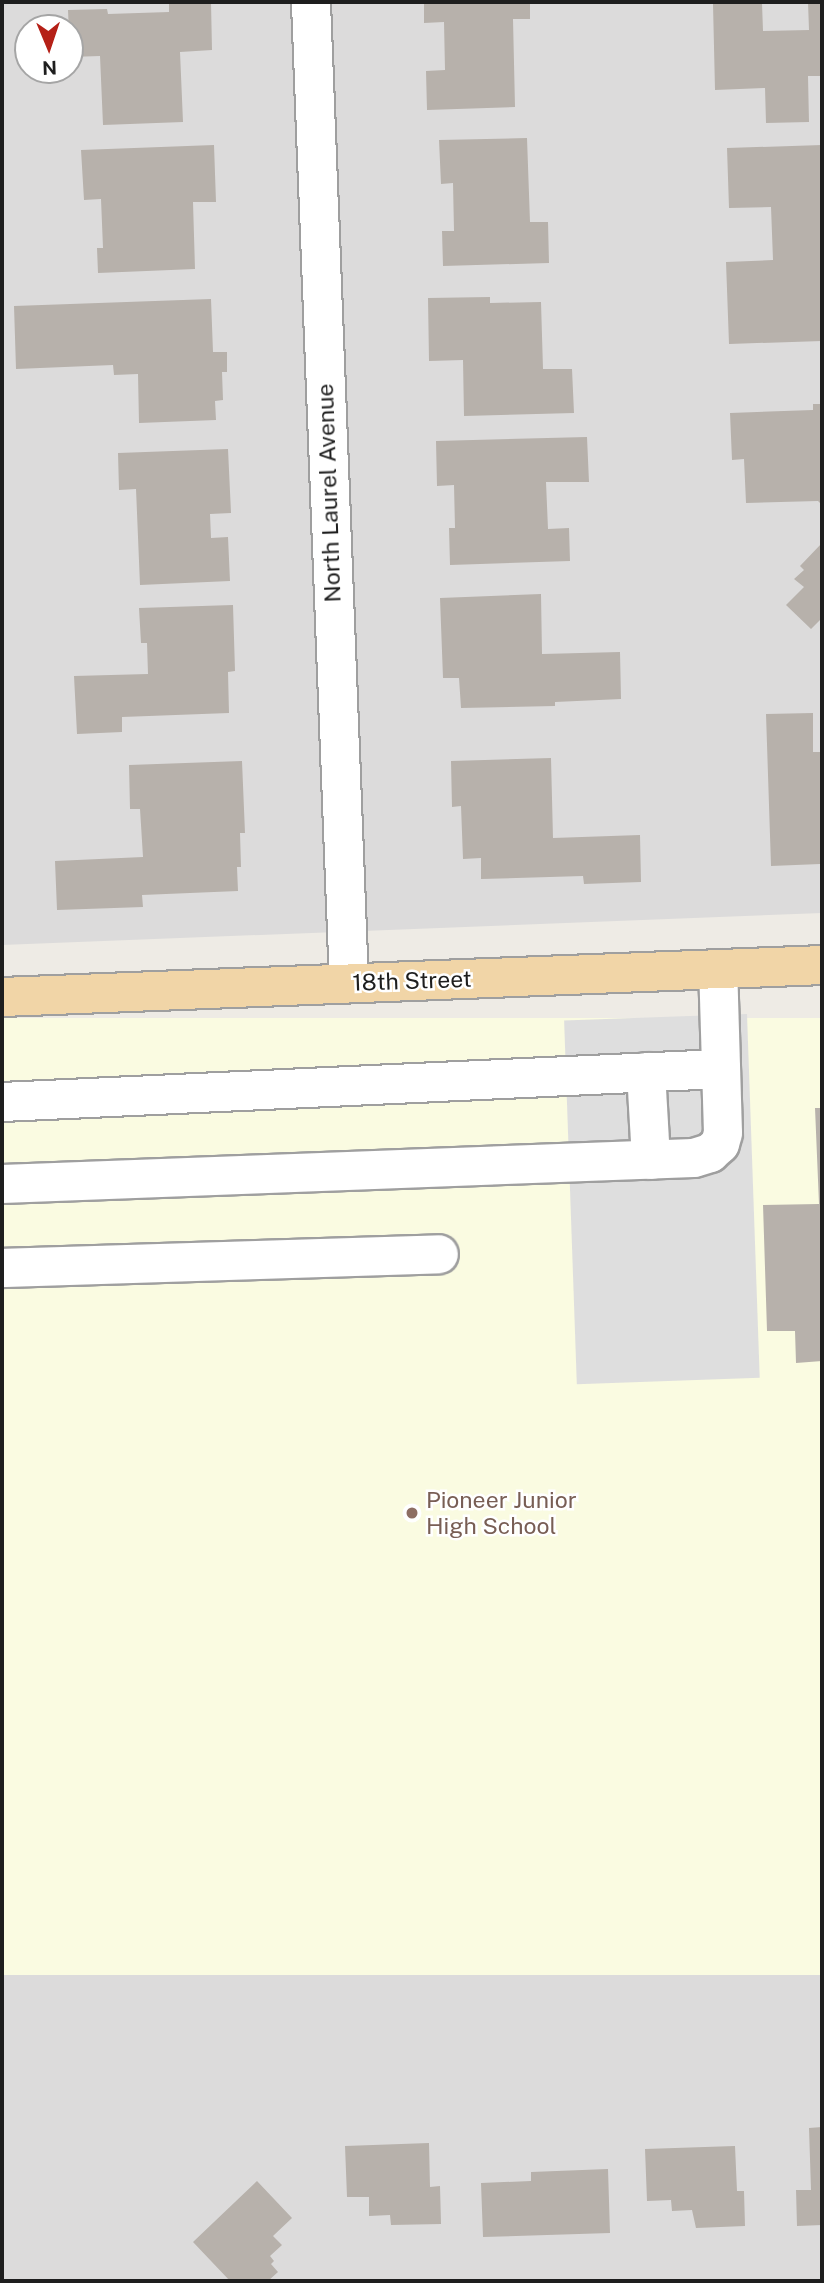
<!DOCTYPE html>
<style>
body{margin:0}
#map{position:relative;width:824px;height:2283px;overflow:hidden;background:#eeebe5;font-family:"Public Sans",sans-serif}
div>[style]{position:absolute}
.residential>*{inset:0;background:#dcdbdb;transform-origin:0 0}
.education>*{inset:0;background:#fafbe1;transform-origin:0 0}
.parking>*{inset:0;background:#dedede;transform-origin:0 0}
.building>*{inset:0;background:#b7b1ab}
.roads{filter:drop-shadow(2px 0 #9f9f9f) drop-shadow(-2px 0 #9f9f9f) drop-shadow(0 2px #9f9f9f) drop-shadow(0 -2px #9f9f9f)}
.minor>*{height:38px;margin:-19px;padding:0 19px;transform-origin:19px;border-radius:19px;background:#fff}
.major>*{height:38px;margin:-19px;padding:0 19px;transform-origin:19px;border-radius:19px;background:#f1d5a7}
.dots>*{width:19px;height:19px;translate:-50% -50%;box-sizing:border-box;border:4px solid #fff;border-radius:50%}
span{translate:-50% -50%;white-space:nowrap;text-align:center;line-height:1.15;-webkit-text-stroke:5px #fff;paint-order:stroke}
.street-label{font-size:23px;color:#1e1e1e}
.education-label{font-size:23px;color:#785e54}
.left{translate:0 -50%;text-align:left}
.frame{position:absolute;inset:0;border:4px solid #1e1e1e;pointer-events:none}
.north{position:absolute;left:14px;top:14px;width:70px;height:70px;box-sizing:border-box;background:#fff;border:2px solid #a5a5a5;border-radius:50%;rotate:178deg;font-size:19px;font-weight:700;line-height:28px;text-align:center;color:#1e1e1e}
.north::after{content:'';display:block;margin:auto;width:24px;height:32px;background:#b52017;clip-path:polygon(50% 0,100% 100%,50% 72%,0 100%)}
</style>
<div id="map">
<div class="residential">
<div style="clip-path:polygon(evenodd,2px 2px,822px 2px,822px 913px,2px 945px,2px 2px,28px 28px,70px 28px,70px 70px,28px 70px,28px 28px)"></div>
<div style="left:822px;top:1975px;width:306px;height:821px;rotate:90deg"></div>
</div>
<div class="education">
<div style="left:822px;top:1018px;width:957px;height:821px;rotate:90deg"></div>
</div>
<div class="parking">
<div style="left:747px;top:1014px;width:364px;height:183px;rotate:88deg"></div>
</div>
<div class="building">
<div style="clip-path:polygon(169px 2px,211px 2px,212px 50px,180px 52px,183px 122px,103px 125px,100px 56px,70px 57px,68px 10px,107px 9px,108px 14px,169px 12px)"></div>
<div style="clip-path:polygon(424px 2px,530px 2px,530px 19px,513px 19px,515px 107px,427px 110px,426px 71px,445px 70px,444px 22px,424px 23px)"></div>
<div style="clip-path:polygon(808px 2px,822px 2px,822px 76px,808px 76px,809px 122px,766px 123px,765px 88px,715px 90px,713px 4px,762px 3px,763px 31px,809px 30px)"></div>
<div style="clip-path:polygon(527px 138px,530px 222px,548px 222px,549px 263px,443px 266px,442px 231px,454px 231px,453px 183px,441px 184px,439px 140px)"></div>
<div style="clip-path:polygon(214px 145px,216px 202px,193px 202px,195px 269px,98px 273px,97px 248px,103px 248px,101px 199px,84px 200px,81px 150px)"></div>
<div style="clip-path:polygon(822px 145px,822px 341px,729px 344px,726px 262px,773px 260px,771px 207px,729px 208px,727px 148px)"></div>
<div style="clip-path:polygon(490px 297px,490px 303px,541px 302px,543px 369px,572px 369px,574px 413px,464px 416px,463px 360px,429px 361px,428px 298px)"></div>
<div style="clip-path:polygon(211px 299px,213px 352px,227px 352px,227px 372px,222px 372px,223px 400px,215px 401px,216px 420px,139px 423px,138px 374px,114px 375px,113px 365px,16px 369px,14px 306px)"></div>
<div style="clip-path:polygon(813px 404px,822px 404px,822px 505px,818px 501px,746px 503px,744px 459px,732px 460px,730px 413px,813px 410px)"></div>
<div style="clip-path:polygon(587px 437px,589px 482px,546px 482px,548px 529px,569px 528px,570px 561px,450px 565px,449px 528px,455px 528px,454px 485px,437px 486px,436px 441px)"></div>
<div style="clip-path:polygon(228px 449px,231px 513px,210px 514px,211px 538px,228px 537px,230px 581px,140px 585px,136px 489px,119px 490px,118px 453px)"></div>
<div style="clip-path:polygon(822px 543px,822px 618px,811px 629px,786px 605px,804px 587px,794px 579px,804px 570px,800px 566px)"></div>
<div style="clip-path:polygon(541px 594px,542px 654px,620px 652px,621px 699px,555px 702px,555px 706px,461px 708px,459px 678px,443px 678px,440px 598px)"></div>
<div style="clip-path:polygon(233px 605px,235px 671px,228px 672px,229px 713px,122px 717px,122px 732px,77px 734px,74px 676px,148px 674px,147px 643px,141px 643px,139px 608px)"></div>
<div style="clip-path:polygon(813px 713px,813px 752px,822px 752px,820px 864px,771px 866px,766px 714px)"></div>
<div style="clip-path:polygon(551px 758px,553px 838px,640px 835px,641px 882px,584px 884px,583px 876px,481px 879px,481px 858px,463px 859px,461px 806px,452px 807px,451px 761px)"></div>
<div style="clip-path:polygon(242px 761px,245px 833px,240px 833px,241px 867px,237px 867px,238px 891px,142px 895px,143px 907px,57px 910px,55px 861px,143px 857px,140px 809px,130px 809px,129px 765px)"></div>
<div style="clip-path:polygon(815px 1108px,822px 1108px,822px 1361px,796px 1363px,795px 1331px,767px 1331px,763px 1205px,819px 1204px)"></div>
<div style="clip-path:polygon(822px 2127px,822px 2225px,797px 2226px,796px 2190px,811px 2190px,809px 2128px)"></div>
<div style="clip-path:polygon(429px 2143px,430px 2187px,440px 2186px,441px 2224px,391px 2225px,390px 2215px,369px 2216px,369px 2197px,347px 2197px,345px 2146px)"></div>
<div style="clip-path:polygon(735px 2146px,737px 2191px,744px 2191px,745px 2226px,696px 2228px,692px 2210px,672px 2211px,671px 2200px,647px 2201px,645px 2149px)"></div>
<div style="clip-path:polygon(608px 2169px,610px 2233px,483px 2237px,481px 2183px,531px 2181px,531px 2172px)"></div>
<div style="clip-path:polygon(257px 2181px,292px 2218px,273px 2236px,282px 2245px,270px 2256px,274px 2261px,271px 2264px,278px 2272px,268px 2281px,230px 2281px,193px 2242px)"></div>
</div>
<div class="roads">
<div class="minor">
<div style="left:311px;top:3px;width:981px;rotate:87.78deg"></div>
<div style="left:646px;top:1072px;width:88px;rotate:86.7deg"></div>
<div style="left:2px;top:1102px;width:720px;rotate:-2.63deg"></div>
<div style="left:2px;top:1184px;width:692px;rotate:-2.15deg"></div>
<div style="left:694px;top:1158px;width:17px;rotate:-17deg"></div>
<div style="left:710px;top:1153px;width:13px;rotate:-42deg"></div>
<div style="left:720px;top:1144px;width:11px;rotate:-75deg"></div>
<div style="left:723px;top:1133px;width:164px;rotate:-91.7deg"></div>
<div style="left:2px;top:1268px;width:437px;rotate:-1.8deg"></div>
</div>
<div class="major">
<div style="left:2px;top:997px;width:821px;rotate:-2.23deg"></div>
</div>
</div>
<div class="dots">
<div style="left:412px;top:1513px;background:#8d6e63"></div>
</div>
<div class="street-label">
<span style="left:329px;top:493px;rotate:-92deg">North Laurel Avenue</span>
<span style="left:412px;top:981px;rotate:-2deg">18th Street</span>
</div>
<div class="education-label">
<span class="left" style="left:426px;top:1513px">Pioneer Junior<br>High School</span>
</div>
<div class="frame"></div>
<div class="north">N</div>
</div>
